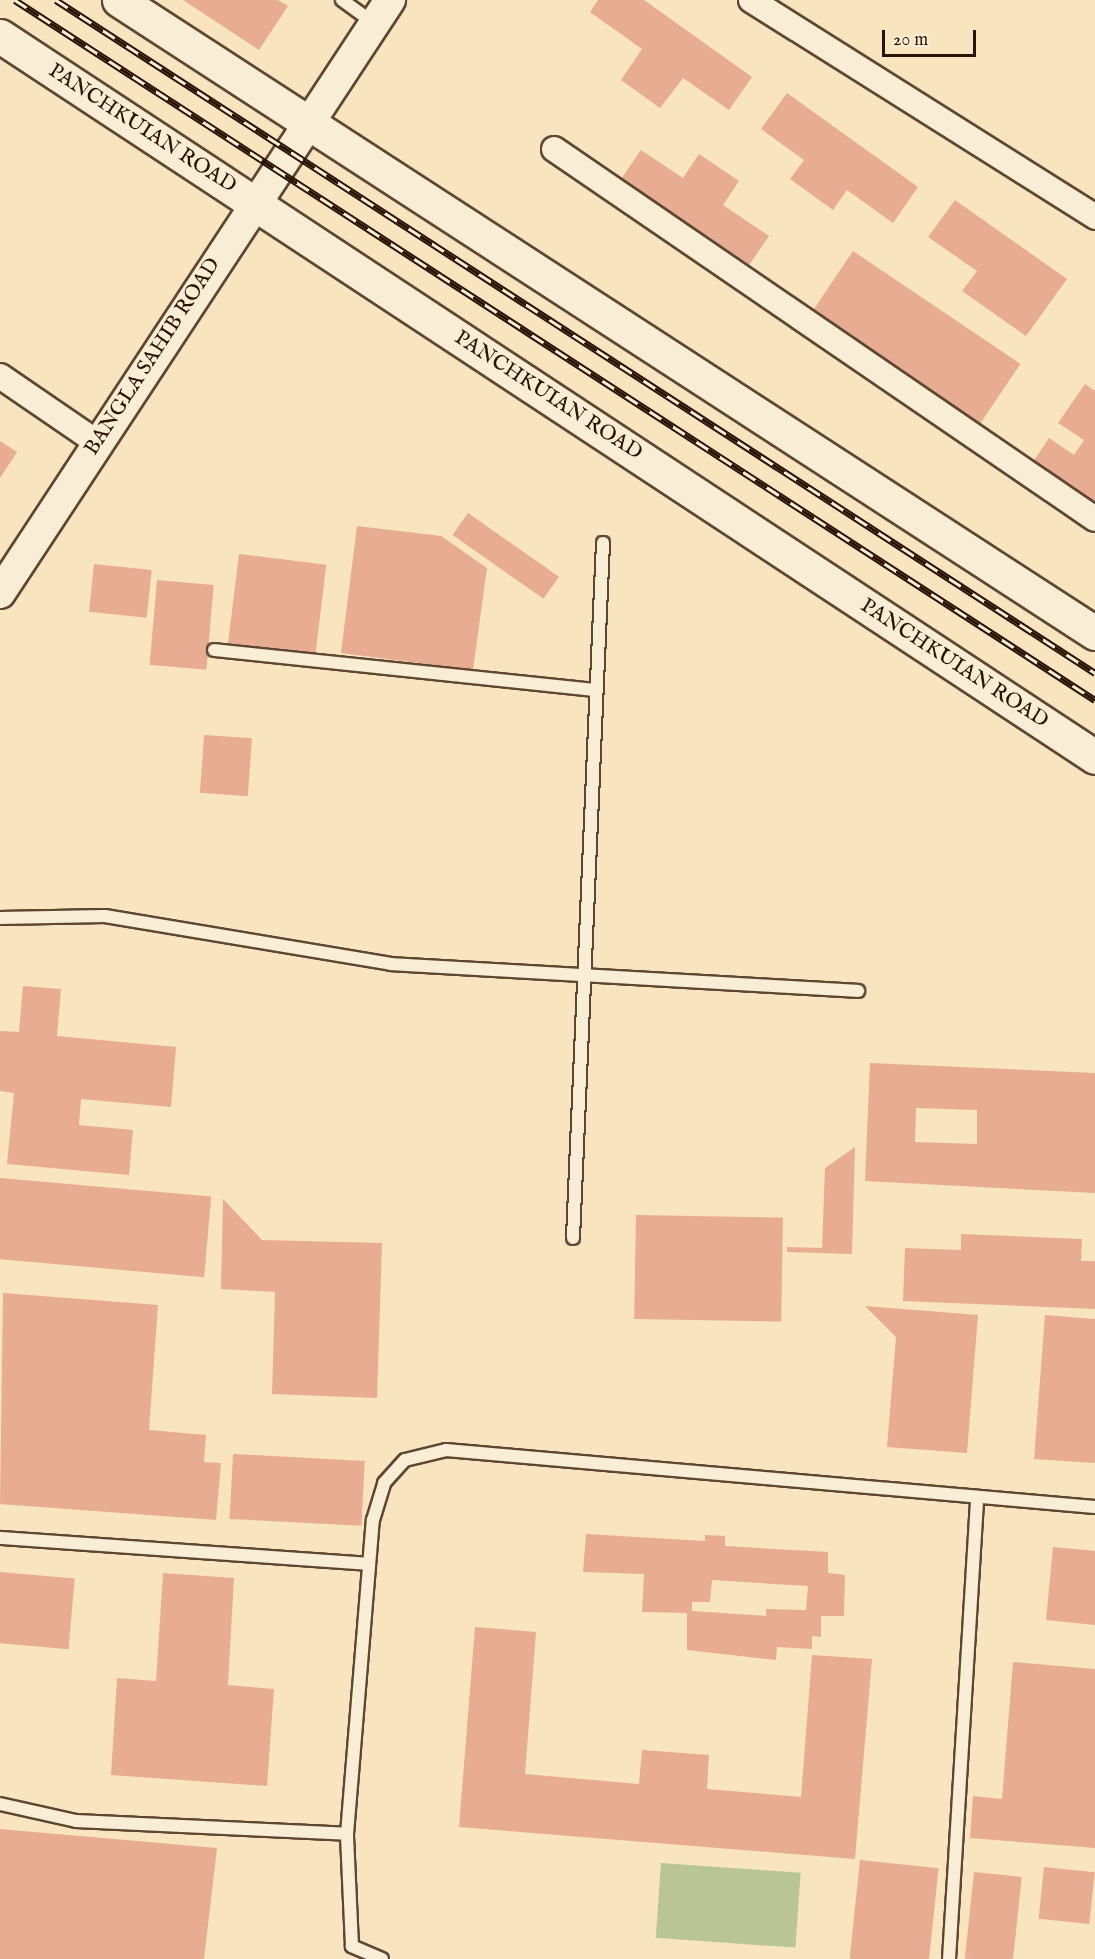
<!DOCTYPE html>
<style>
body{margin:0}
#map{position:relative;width:1095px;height:1959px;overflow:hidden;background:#f8e4bf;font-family:"IM FELL English",serif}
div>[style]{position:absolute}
.green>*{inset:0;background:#bac595;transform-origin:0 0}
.building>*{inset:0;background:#e8ac92;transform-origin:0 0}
.roads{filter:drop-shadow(2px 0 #5e4732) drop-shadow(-2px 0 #5e4732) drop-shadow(0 2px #5e4732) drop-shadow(0 -2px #5e4732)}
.service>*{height:12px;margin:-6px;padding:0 6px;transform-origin:6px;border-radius:6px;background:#faedd5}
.minor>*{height:24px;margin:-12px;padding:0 12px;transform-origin:12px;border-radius:12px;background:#faedd5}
.tertiary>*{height:30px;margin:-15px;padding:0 15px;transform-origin:15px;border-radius:15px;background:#faedd5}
.secondary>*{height:33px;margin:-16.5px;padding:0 16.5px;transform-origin:16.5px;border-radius:16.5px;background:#faedd5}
.rail>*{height:7px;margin-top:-3.5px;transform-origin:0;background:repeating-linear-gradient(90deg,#faedd5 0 14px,#2a1303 0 28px);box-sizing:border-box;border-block:2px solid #2a1303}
span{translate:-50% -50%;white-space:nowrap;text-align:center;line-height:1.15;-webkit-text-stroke:4.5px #faedd5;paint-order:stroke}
.street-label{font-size:21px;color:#2a1303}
.scale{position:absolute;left:882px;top:30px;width:94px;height:27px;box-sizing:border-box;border:3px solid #2a1303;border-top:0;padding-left:8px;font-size:18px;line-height:21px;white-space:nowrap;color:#2a1303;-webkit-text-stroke:4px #faedd5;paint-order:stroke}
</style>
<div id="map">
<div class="green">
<div style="left:661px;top:1863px;width:140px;height:75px;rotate:4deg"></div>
</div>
<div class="building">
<div style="clip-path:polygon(183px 0,278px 0,288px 6px,259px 50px)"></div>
<div style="clip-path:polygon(598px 0,644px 0,752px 77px,729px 110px,683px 78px,660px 108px,621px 80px,642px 49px,590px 12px)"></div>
<div style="clip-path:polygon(787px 93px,918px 187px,893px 223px,847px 190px,833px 210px,790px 179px,804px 160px,761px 129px)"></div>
<div style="clip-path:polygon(641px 150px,683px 178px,699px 154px,739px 181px,723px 205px,769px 236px,749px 265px,621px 179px)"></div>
<div style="clip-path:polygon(955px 200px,1067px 279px,1026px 336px,962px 291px,977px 271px,928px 237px)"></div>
<div style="left:853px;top:251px;width:202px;height:78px;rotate:34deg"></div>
<div style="clip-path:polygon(1085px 384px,1095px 391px,1095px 516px,1027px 471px,1049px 438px,1074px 455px,1084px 440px,1058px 423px)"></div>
<div style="clip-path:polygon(0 441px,17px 452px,0 478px)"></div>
<div style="left:468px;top:513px;width:111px;height:27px;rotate:35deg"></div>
<div style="clip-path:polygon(357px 526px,441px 536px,487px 568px,473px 670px,341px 653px)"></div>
<div style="left:239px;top:554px;width:88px;height:90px;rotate:7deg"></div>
<div style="left:94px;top:564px;width:58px;height:48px;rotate:6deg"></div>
<div style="left:157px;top:580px;width:57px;height:85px;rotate:5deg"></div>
<div style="left:204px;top:735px;width:48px;height:58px;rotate:4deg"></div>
<div style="clip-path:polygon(23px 986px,61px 989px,57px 1036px,176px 1047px,171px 1107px,81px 1099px,79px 1125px,133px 1130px,129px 1175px,7px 1164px,14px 1093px,0 1091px,0 1031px,19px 1032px)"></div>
<div style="clip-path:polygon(evenodd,870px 1063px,1095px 1073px,1095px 1193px,865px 1181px,870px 1063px,916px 1108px,977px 1110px,977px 1144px,915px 1142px,916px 1108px)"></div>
<div style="clip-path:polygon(855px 1147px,852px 1254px,787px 1252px,787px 1247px,822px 1248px,825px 1168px)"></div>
<div style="left:0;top:1178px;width:212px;height:81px;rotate:5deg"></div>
<div style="clip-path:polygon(223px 1199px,262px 1240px,382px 1243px,377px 1398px,272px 1394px,275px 1292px,221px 1289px)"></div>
<div style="left:636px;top:1215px;width:147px;height:104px;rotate:1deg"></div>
<div style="clip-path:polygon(961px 1234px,1082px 1239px,1081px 1261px,1095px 1261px,1095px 1309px,903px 1301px,905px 1248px,961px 1250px)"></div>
<div style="clip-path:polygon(3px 1293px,158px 1305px,149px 1430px,206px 1435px,204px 1462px,221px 1463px,216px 1520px,0 1504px)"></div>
<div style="clip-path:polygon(865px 1306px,978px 1315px,967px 1453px,887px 1447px,896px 1337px)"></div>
<div style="clip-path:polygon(1045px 1315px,1095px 1319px,1095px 1463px,1034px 1459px)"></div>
<div style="left:233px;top:1454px;width:132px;height:65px;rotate:3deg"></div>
<div style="clip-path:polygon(evenodd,586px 1534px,705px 1541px,705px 1535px,725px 1536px,725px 1546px,828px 1552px,828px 1573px,845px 1575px,844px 1616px,821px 1616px,821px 1637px,812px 1636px,812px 1649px,777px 1647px,776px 1660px,687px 1650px,687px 1613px,642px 1612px,644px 1574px,583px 1572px,586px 1534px,712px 1580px,808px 1586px,806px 1610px,766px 1609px,766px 1616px,692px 1611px,692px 1602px,710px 1602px,712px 1580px)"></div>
<div style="clip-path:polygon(1053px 1547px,1095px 1551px,1095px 1625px,1046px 1620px)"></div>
<div style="left:0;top:1572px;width:75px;height:71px;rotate:5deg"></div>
<div style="clip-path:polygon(163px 1573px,234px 1578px,228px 1685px,274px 1689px,267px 1786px,111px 1775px,117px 1678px,156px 1681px)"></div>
<div style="clip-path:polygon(475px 1627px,536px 1632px,525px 1774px,639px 1784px,642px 1750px,709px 1755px,707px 1789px,801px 1797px,812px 1655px,872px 1659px,855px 1859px,459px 1827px)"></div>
<div style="clip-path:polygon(1013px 1662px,1095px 1669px,1095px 1848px,970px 1838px,973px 1796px,1002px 1799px)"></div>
<div style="clip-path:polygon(0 1829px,217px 1848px,204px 1959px,0 1959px)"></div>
<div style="left:860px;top:1860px;width:79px;height:99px;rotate:6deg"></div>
<div style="left:1044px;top:1867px;width:51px;height:52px;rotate:6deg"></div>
<div style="left:974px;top:1872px;width:48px;height:87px;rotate:6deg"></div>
</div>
<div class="roads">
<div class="service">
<div style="left:342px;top:0;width:39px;rotate:36deg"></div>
<div style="left:214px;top:650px;width:384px;rotate:6deg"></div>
<div style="left:0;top:918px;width:105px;rotate:-1.1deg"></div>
<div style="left:105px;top:916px;width:290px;rotate:9.5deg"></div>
<div style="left:391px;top:964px;width:468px;rotate:3.3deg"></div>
<div style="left:573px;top:1238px;width:696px;rotate:-87.53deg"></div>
<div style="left:0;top:1538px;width:369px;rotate:4deg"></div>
<div style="left:0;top:1804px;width:78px;rotate:12.6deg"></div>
<div style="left:76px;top:1821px;width:271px;rotate:2.7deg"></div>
<div style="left:382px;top:1959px;width:33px;rotate:-157deg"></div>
<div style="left:352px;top:1946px;width:112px;rotate:-92.6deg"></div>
<div style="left:347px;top:1834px;width:315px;rotate:-85.3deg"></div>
<div style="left:373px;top:1520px;width:39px;rotate:-73deg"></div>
<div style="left:384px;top:1483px;width:31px;rotate:-48deg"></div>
<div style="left:405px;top:1460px;width:42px;rotate:-13.7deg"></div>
<div style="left:446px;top:1450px;width:651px;rotate:5.02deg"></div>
<div style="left:949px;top:1959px;width:463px;rotate:-86.5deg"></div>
</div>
<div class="minor">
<div style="left:751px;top:0;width:407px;rotate:32.2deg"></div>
<div style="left:554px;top:149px;width:655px;rotate:34.37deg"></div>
<div style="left:0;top:376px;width:119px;rotate:34.4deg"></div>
</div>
<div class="tertiary">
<div style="left:0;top:593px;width:710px;rotate:-56.67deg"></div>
</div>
<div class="secondary">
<div style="left:119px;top:0;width:1163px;rotate:32.97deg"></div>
<div style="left:0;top:36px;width:1311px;rotate:33.36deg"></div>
</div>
</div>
<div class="rail">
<div style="left:15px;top:0;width:1287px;rotate:32.95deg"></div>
<div style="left:56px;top:0;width:1238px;rotate:32.93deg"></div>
</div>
<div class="street-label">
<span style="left:142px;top:129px;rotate:33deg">PANCHKUIAN ROAD</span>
<span style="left:153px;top:357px;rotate:-57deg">BANGLA SAHIB ROAD</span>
<span style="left:548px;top:396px;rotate:33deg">PANCHKUIAN ROAD</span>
<span style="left:954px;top:664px;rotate:33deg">PANCHKUIAN ROAD</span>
</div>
<div class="scale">20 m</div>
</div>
